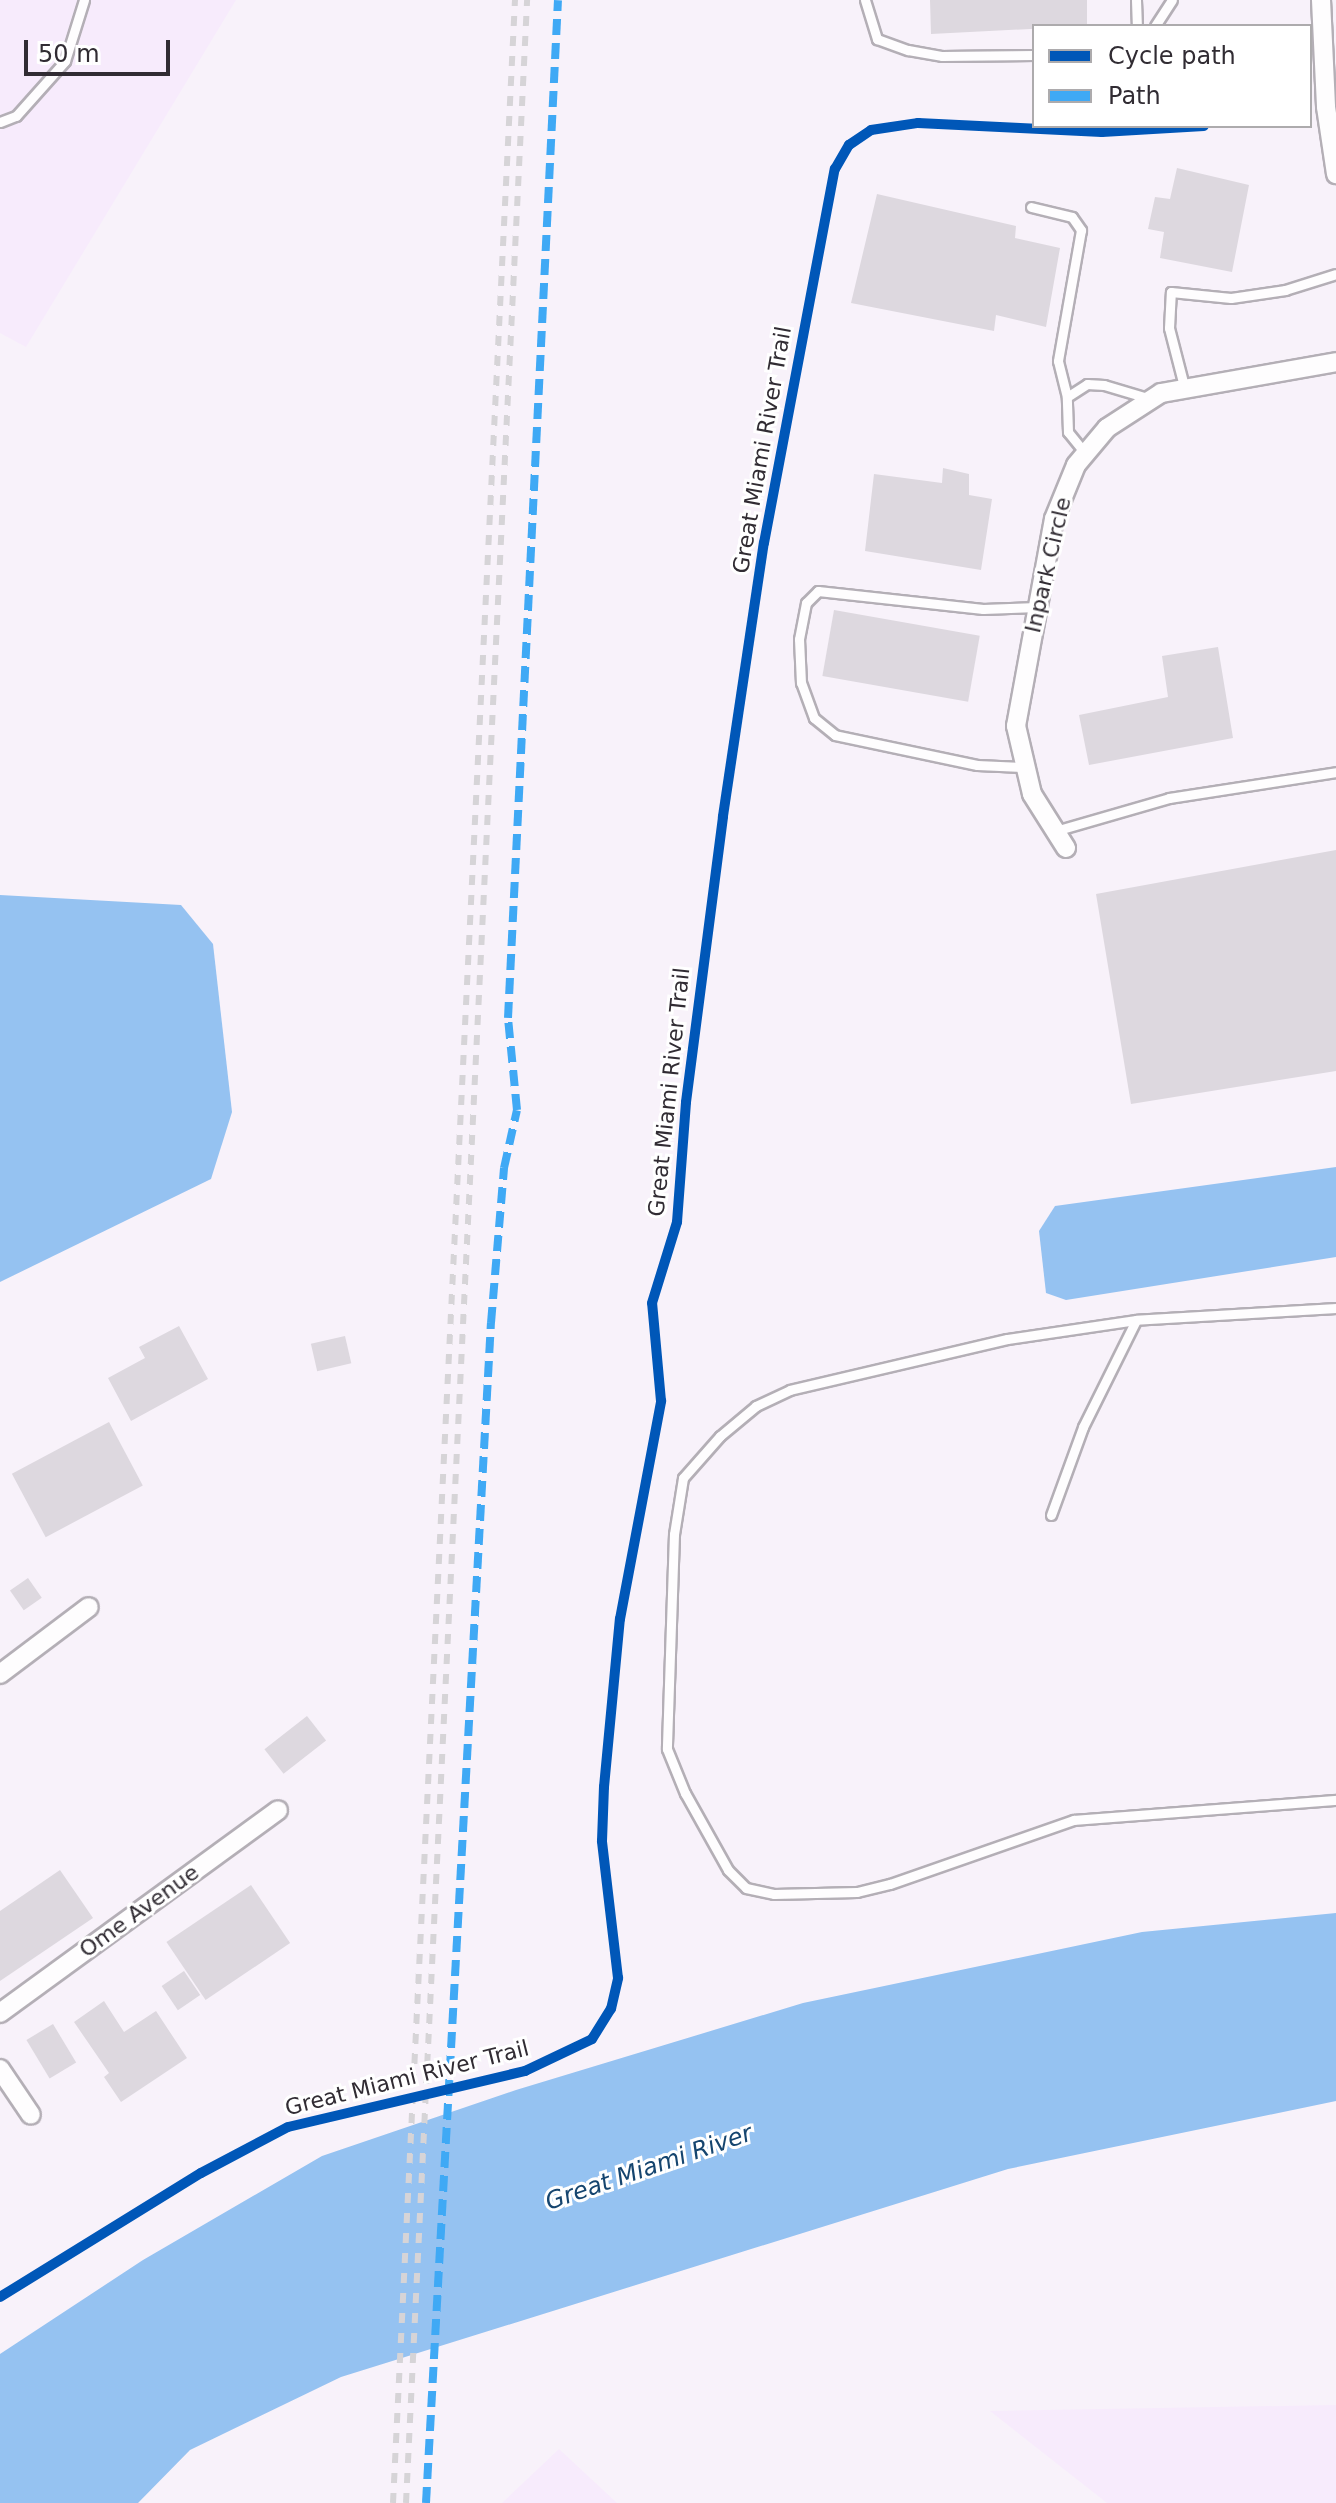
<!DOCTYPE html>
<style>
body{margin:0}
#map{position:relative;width:1336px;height:2503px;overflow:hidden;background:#f8f2fa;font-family:"DejaVu Sans",sans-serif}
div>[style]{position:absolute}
.built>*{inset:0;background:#f7ebfc}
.water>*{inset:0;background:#95c2f1}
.building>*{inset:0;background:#ddd8df;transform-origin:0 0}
.roads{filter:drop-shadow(2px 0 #b4afb6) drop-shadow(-2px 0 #b4afb6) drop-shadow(0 2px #b4afb6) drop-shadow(0 -2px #b4afb6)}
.lane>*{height:9px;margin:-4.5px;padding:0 4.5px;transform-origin:4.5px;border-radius:4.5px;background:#fefdfe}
.street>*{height:18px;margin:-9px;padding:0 9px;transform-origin:9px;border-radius:9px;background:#fefdfe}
.rail>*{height:6px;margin-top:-3px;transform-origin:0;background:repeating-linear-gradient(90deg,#d6d4d7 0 10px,transparent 0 20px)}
.quiet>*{height:8px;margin-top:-4px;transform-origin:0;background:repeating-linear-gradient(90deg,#3fa9f5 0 16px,transparent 0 24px)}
.cycleway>*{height:10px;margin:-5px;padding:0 5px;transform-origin:5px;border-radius:5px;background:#0057b8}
span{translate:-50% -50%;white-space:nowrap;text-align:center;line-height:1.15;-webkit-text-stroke:6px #fff;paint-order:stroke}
.street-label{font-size:22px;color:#312c33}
.water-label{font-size:24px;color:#15456f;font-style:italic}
.legend{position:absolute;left:1032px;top:24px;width:280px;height:104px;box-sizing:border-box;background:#fff;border:2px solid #adabad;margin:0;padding:10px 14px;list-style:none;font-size:24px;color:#312c33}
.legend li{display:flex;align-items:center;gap:16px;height:40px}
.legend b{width:40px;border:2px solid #adabad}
.scale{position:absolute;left:24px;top:40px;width:146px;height:36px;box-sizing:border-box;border:4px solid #312c33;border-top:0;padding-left:10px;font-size:24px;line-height:28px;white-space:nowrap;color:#312c33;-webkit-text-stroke:6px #fff;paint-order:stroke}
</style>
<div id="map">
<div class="built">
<div style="clip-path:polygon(0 0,236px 0,26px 347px,0 333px)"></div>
<div style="clip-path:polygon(1336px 2405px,1336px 2503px,1107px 2503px,990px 2411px)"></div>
<div style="clip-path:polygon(559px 2449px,617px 2503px,502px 2503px)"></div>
</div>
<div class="water">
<div style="clip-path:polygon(0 895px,181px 905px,213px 944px,232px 1112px,211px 1179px,0 1282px)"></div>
<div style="clip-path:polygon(1336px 1167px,1336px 1257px,1066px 1300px,1046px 1293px,1039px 1231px,1055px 1206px)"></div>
<div style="clip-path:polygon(1336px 1913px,1336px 2101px,1008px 2169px,341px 2377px,190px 2450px,138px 2503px,0 2503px,0 2354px,143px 2260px,322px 2156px,516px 2090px,803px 2003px,1142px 1932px)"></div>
</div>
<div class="building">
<div style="clip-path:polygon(930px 0,1087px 0,1087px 26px,931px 34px)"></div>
<div style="clip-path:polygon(1177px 168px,1249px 185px,1232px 272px,1160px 258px,1164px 232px,1148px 229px,1155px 197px,1170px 199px)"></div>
<div style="clip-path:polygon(877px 194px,1016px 226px,1015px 238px,1060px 248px,1046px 327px,996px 315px,994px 331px,851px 303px)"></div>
<div style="clip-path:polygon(943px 468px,969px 474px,969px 495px,992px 499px,981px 570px,865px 551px,874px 474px,942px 483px)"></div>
<div style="left:834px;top:610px;width:148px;height:67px;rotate:10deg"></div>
<div style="clip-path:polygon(1218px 647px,1233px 738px,1089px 765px,1079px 715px,1168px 697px,1162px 656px)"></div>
<div style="clip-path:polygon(1336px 850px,1336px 1071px,1131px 1104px,1096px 894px)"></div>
<div style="clip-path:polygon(179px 1326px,208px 1379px,131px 1421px,108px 1378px,145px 1358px,139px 1347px)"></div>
<div style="left:345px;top:1336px;width:28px;height:35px;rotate:77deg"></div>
<div style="left:109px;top:1422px;width:72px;height:110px;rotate:62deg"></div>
<div style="left:28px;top:1578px;width:24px;height:22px;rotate:55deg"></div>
<div style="left:307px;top:1716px;width:31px;height:54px;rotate:52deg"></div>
<div style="clip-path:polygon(60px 1870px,93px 1918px,0 1981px,0 1911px)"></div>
<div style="left:251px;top:1885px;width:70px;height:102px;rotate:56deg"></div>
<div style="left:184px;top:1971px;width:29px;height:27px;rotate:56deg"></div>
<div style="clip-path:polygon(104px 2001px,124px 2032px,156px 2011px,187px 2058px,121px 2102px,104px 2077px,109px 2073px,74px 2022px)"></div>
<div style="left:53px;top:2024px;width:45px;height:31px;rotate:59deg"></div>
</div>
<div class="roads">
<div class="lane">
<div style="left:865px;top:0;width:41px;rotate:72.9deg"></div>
<div style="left:877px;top:39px;width:33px;rotate:20deg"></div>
<div style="left:908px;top:50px;width:35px;rotate:10deg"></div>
<div style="left:942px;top:56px;width:92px;rotate:-0.6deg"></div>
<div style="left:1136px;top:0;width:26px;rotate:88deg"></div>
<div style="left:1155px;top:26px;width:31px;rotate:-57deg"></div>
<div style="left:0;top:122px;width:17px;rotate:-21deg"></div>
<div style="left:16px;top:116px;width:74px;rotate:-48.3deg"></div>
<div style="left:65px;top:61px;width:64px;rotate:-72.7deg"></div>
<div style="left:1031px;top:207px;width:42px;rotate:13.7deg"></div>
<div style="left:1072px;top:217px;width:16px;rotate:55deg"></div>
<div style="left:1081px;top:230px;width:133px;rotate:100deg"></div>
<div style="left:1058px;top:361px;width:37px;rotate:76deg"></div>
<div style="left:1184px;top:386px;width:60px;rotate:-104.5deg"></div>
<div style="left:1169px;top:328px;width:36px;rotate:-87deg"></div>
<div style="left:1171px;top:292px;width:60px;rotate:5.7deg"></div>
<div style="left:1231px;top:298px;width:55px;rotate:-8.4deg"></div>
<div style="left:1285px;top:290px;width:53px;rotate:-17.4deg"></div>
<div style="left:1085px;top:453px;width:27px;rotate:-129deg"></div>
<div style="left:1068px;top:432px;width:35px;rotate:-92deg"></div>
<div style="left:1067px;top:397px;width:24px;rotate:-33deg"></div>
<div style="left:1087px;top:384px;width:17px;rotate:3deg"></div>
<div style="left:1104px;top:385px;width:49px;rotate:16.6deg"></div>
<div style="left:1022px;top:767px;width:45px;rotate:-177.5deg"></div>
<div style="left:977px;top:765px;width:145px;rotate:-168.1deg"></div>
<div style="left:835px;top:735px;width:27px;rotate:-141deg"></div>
<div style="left:814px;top:718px;width:37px;rotate:-110deg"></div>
<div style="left:801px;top:683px;width:44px;rotate:-92.6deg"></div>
<div style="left:799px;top:639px;width:37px;rotate:-79deg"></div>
<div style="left:806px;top:603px;width:17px;rotate:-45deg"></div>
<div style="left:818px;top:591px;width:166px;rotate:6.2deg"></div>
<div style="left:983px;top:609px;width:54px;rotate:-2.1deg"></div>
<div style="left:1055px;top:831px;width:119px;rotate:-16.1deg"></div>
<div style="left:1169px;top:798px;width:169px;rotate:-8.8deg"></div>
<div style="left:1336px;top:1308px;width:200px;rotate:176.6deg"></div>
<div style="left:1136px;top:1320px;width:130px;rotate:171.6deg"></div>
<div style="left:1007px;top:1339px;width:223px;rotate:166.8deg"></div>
<div style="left:790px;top:1390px;width:38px;rotate:155deg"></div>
<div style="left:756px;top:1406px;width:47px;rotate:140.2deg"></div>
<div style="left:720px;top:1436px;width:56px;rotate:131.4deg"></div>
<div style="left:683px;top:1478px;width:57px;rotate:99.1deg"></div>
<div style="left:674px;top:1534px;width:215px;rotate:91.9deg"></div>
<div style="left:667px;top:1749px;width:48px;rotate:67.8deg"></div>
<div style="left:685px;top:1793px;width:88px;rotate:60.8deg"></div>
<div style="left:728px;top:1870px;width:25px;rotate:45deg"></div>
<div style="left:746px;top:1888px;width:29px;rotate:12deg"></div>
<div style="left:774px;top:1894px;width:83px;rotate:-1.4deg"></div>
<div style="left:857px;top:1892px;width:34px;rotate:-14deg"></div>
<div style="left:890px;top:1884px;width:195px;rotate:-19.2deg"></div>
<div style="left:1074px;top:1820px;width:263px;rotate:-4.4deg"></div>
<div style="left:1051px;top:1515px;width:94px;rotate:-70deg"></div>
<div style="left:1083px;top:1427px;width:119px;rotate:-63.6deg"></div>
</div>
<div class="street">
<div style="left:1321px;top:0;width:107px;rotate:87.3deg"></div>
<div style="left:1326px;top:107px;width:68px;rotate:81.5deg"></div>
<div style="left:1066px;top:848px;width:64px;rotate:-122.2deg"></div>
<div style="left:1032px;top:794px;width:70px;rotate:-103.2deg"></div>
<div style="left:1016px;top:726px;width:210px;rotate:-79.6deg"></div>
<div style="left:1054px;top:519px;width:58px;rotate:-67.8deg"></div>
<div style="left:1076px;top:465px;width:48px;rotate:-50deg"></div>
<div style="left:1107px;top:428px;width:64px;rotate:-32.9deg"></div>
<div style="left:1161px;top:393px;width:178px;rotate:-10deg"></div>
<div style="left:0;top:1674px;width:111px;rotate:-37deg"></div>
<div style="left:0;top:2013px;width:344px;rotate:-36.1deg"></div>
<div style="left:0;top:2069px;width:55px;rotate:56deg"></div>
</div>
</div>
<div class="rail">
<div style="left:393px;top:2503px;width:2506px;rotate:-87.21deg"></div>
<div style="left:406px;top:2503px;width:2506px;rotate:-87.23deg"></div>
</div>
<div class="quiet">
<div style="left:426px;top:2503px;width:1182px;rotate:-86.85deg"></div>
<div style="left:491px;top:1323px;width:156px;rotate:-85.2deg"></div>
<div style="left:504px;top:1168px;width:59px;rotate:-77.4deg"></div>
<div style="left:517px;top:1110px;width:92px;rotate:-95.6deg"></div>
<div style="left:508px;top:1018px;width:1019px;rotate:-87.19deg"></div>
</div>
<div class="cycleway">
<div style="left:0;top:2297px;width:236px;rotate:-31.7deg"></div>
<div style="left:201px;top:2173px;width:98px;rotate:-27.9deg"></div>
<div style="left:288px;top:2127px;width:244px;rotate:-13.3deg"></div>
<div style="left:525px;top:2071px;width:74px;rotate:-25.5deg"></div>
<div style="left:592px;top:2039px;width:36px;rotate:-58deg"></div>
<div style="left:611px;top:2009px;width:32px;rotate:-77deg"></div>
<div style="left:618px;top:1978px;width:138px;rotate:-96.7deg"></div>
<div style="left:602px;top:1841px;width:54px;rotate:-87.9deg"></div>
<div style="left:604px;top:1787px;width:169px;rotate:-84.6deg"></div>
<div style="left:620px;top:1619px;width:222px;rotate:-79.3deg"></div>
<div style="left:661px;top:1401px;width:98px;rotate:-95.2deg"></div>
<div style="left:652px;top:1303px;width:85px;rotate:-72.8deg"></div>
<div style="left:677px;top:1222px;width:120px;rotate:-85.7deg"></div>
<div style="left:686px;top:1102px;width:288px;rotate:-82.6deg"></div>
<div style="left:723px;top:816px;width:276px;rotate:-81.5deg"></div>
<div style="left:764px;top:543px;width:381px;rotate:-79.3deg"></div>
<div style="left:835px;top:169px;width:28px;rotate:-60deg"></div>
<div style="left:849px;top:145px;width:27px;rotate:-34deg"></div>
<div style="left:871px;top:130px;width:48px;rotate:-8.5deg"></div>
<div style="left:918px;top:123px;width:184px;rotate:2.8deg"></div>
<div style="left:1102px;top:132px;width:102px;rotate:-3.4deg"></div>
</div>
<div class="street-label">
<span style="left:762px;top:450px;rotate:-80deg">Great Miami River Trail</span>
<span style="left:1048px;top:565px;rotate:-77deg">Inpark Circle</span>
<span style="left:669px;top:1092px;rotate:-84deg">Great Miami River Trail</span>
<span style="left:139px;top:1911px;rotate:-36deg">Ome Avenue</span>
<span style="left:407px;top:2078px;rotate:-14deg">Great Miami River Trail</span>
</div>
<div class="water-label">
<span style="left:649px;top:2168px;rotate:-19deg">Great Miami River</span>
</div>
<ul class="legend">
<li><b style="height:10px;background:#0057b8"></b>Cycle path</li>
<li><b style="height:10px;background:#3fa9f5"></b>Path</li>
</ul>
<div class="scale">50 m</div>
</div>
